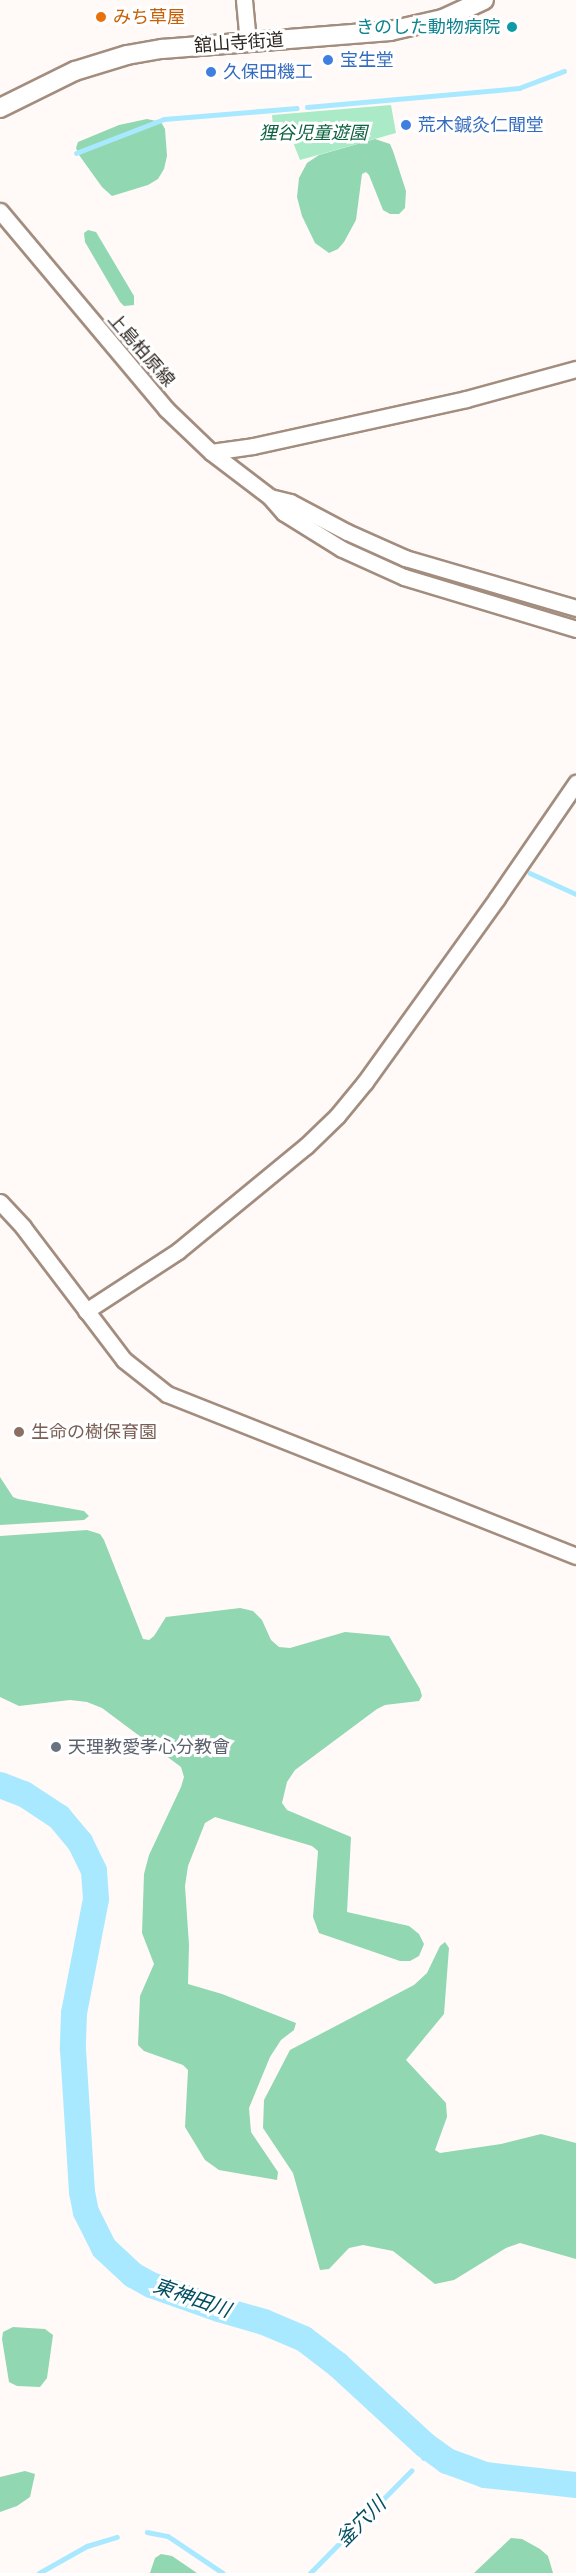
<!DOCTYPE html>
<meta charset="utf-8">
<style>
body{margin:0}
#map{position:relative;width:576px;height:2573px;overflow:hidden;background:#fffaf7;font-family:"Crimson Pro","Noto Sans JP",serif}
div>[style]{position:absolute}
.green>*{inset:0;background:#abeac7}
.forest>*{inset:0;background:#91d7b1}
.stream>*{height:4.5px;margin:-2.25px;padding:0 2.25px;transform-origin:2.25px;border-radius:2.25px;background:#a9e9ff}
.river>*{height:26px;margin:-13px;padding:0 13px;transform-origin:13px;border-radius:13px;background:#a9e9ff}
.roads{filter:drop-shadow(2px 0 #a38d7f) drop-shadow(-2px 0 #a38d7f) drop-shadow(0 2px #a38d7f) drop-shadow(0 -2px #a38d7f)}
.minor>*{height:15px;margin:-7.5px;padding:0 7.5px;transform-origin:7.5px;border-radius:7.5px;background:#fff}
.major>*{height:18px;margin:-9px;padding:0 9px;transform-origin:9px;border-radius:9px;background:#fff}
.dots>*{width:16px;height:16px;translate:-50% -50%;box-sizing:border-box;border:3px solid #fff;border-radius:50%}
span{translate:-50% -50%;white-space:nowrap;text-align:center;line-height:1.15;-webkit-text-stroke:6px #fff;paint-order:stroke}
.food-label{font-size:18px;color:#c56008}
.left{translate:0 -50%;text-align:left}
.culture-label{font-size:18px;color:#0d838f}
.right{translate:-100% -50%;text-align:right}
.street-label{font-size:18px;color:#2e2620}
.shop-label{font-size:18px;color:#366cbe}
.park-label{font-size:18px;color:#0d6240;font-style:italic}
.education-label{font-size:18px;color:#785e54}
.worship-label{font-size:18px;color:#5b616d}
.water-label{font-size:20px;color:#024e60;font-style:italic}
</style>
<div id="map">
<div class="green">
<div style="clip-path:polygon(391px 105px,396px 133px,300px 160px,287px 127px,273px 127px,272px 115px)"></div>
</div>
<div class="forest">
<div style="clip-path:polygon(147px 119px,161px 122px,165px 129px,167px 156px,164px 169px,158px 179px,148px 185px,112px 196px,102px 187px,79px 155px,76px 148px,78px 142px,119px 125px)"></div>
<div style="clip-path:polygon(375px 139px,390px 144px,393px 151px,406px 191px,405px 208px,399px 214px,390px 214px,383px 210px,369px 175px,366px 172px,362px 174px,356px 220px,344px 242px,338px 249px,329px 253px,315px 243px,302px 216px,297px 197px,299px 178px,307px 163px,319px 155px)"></div>
<div style="clip-path:polygon(88px 230px,96px 232px,134px 296px,134px 305px,124px 306px,120px 302px,85px 242px,84px 233px)"></div>
<div style="clip-path:polygon(0 1477px,13px 1497px,18px 1499px,84px 1511px,89px 1516px,84px 1520px,0 1525px)"></div>
<div style="clip-path:polygon(87px 1530px,100px 1534px,104px 1540px,143px 1639px,149px 1640px,154px 1636px,166px 1617px,240px 1608px,253px 1611px,262px 1620px,271px 1640px,279px 1647px,290px 1648px,345px 1632px,389px 1636px,420px 1689px,422px 1696px,419px 1701px,385px 1705px,377px 1709px,295px 1770px,287px 1782px,282px 1803px,287px 1810px,351px 1837px,347px 1912px,409px 1926px,419px 1934px,424px 1944px,419px 1956px,410px 1961px,400px 1961px,319px 1933px,313px 1917px,318px 1851px,312px 1846px,215px 1817px,205px 1823px,188px 1866px,185px 1886px,189px 1945px,188px 1984px,222px 1994px,296px 2023px,294px 2030px,281px 2040px,270px 2057px,249px 2108px,251px 2132px,278px 2172px,277px 2180px,219px 2170px,205px 2160px,185px 2127px,188px 2070px,183px 2065px,144px 2051px,138px 2045px,140px 1996px,154px 1964px,142px 1933px,144px 1874px,149px 1855px,181px 1787px,184px 1777px,181px 1767px,102px 1708px,87px 1702px,70px 1700px,19px 1706px,0 1697px,0 1536px)"></div>
<div style="clip-path:polygon(445px 1942px,449px 1948px,444px 2014px,406px 2060px,446px 2103px,447px 2117px,435px 2150px,440px 2153px,501px 2144px,541px 2134px,576px 2143px,576px 2259px,520px 2243px,506px 2248px,454px 2280px,435px 2284px,393px 2251px,363px 2245px,349px 2248px,329px 2269px,320px 2270px,293px 2173px,263px 2128px,264px 2100px,290px 2050px,414px 1985px,427px 1973px,440px 1946px)"></div>
<div style="clip-path:polygon(13px 2327px,45px 2329px,53px 2335px,47px 2378px,40px 2387px,17px 2386px,9px 2382px,2px 2339px,3px 2332px)"></div>
<div style="clip-path:polygon(25px 2471px,35px 2474px,30px 2497px,17px 2506px,0 2512px,0 2477px)"></div>
<div style="clip-path:polygon(511px 2538px,522px 2539px,540px 2549px,548px 2556px,553px 2573px,474px 2573px)"></div>
<div style="clip-path:polygon(161px 2554px,172px 2556px,197px 2573px,150px 2573px,155px 2558px)"></div>
</div>
<div class="stream">
<div style="left:307px;top:107px;width:213px;rotate:-5.1deg"></div>
<div style="left:519px;top:88px;width:48px;rotate:-20.7deg"></div>
<div style="left:76px;top:153px;width:94px;rotate:-21.1deg"></div>
<div style="left:164px;top:119px;width:133px;rotate:-4.7deg"></div>
<div style="left:530px;top:873px;width:51px;rotate:24.5deg"></div>
<div style="left:423px;top:2458px;width:11px;rotate:-45deg"></div>
<div style="left:147px;top:2532px;width:21px;rotate:11deg"></div>
<div style="left:168px;top:2536px;width:66px;rotate:33.9deg"></div>
<div style="left:39px;top:2573px;width:55px;rotate:-29.4deg"></div>
<div style="left:87px;top:2546px;width:31px;rotate:-17deg"></div>
<div style="left:310px;top:2573px;width:144px;rotate:-45.3deg"></div>
</div>
<div class="river">
<div style="left:0;top:1785px;width:26px;rotate:21deg"></div>
<div style="left:24px;top:1794px;width:42px;rotate:33.3deg"></div>
<div style="left:59px;top:1817px;width:33px;rotate:50deg"></div>
<div style="left:80px;top:1842px;width:32px;rotate:64deg"></div>
<div style="left:94px;top:1871px;width:28px;rotate:86deg"></div>
<div style="left:96px;top:1899px;width:116px;rotate:100.9deg"></div>
<div style="left:74px;top:2013px;width:36px;rotate:92deg"></div>
<div style="left:73px;top:2049px;width:143px;rotate:86.4deg"></div>
<div style="left:82px;top:2192px;width:20px;rotate:79deg"></div>
<div style="left:86px;top:2212px;width:40px;rotate:63.4deg"></div>
<div style="left:104px;top:2248px;width:40px;rotate:43deg"></div>
<div style="left:133px;top:2275px;width:21px;rotate:29deg"></div>
<div style="left:151px;top:2285px;width:72px;rotate:19.4deg"></div>
<div style="left:219px;top:2309px;width:47px;rotate:16.1deg"></div>
<div style="left:264px;top:2322px;width:43px;rotate:23deg"></div>
<div style="left:304px;top:2339px;width:43px;rotate:37.4deg"></div>
<div style="left:338px;top:2365px;width:118px;rotate:42.6deg"></div>
<div style="left:425px;top:2445px;width:27px;rotate:36deg"></div>
<div style="left:447px;top:2461px;width:40px;rotate:20.2deg"></div>
<div style="left:485px;top:2475px;width:92px;rotate:6.3deg"></div>
</div>
<div class="roads">
<div class="minor">
<div style="left:244px;top:0;width:42px;rotate:84.6deg"></div>
<div style="left:0;top:211px;width:258px;rotate:50deg"></div>
<div style="left:166px;top:409px;width:62px;rotate:43.7deg"></div>
<div style="left:211px;top:452px;width:74px;rotate:37.3deg"></div>
<div style="left:270px;top:497px;width:21px;rotate:49deg"></div>
<div style="left:284px;top:513px;width:68px;rotate:31.8deg"></div>
<div style="left:342px;top:549px;width:68px;rotate:24.3deg"></div>
<div style="left:404px;top:577px;width:180px;rotate:16.8deg"></div>
<div style="left:211px;top:452px;width:42px;rotate:-8.1deg"></div>
<div style="left:253px;top:446px;width:218px;rotate:-12.4deg"></div>
<div style="left:466px;top:399px;width:114px;rotate:-15.3deg"></div>
<div style="left:270px;top:497px;width:21px;rotate:14deg"></div>
<div style="left:290px;top:502px;width:64px;rotate:27.8deg"></div>
<div style="left:347px;top:532px;width:64px;rotate:24.1deg"></div>
<div style="left:405px;top:558px;width:178px;rotate:16.3deg"></div>
<div style="left:0;top:1202px;width:34px;rotate:47deg"></div>
<div style="left:23px;top:1227px;width:167px;rotate:52.8deg"></div>
<div style="left:124px;top:1360px;width:55px;rotate:38.3deg"></div>
<div style="left:167px;top:1394px;width:440px;rotate:21.6deg"></div>
<div style="left:86px;top:1311px;width:110px;rotate:-33.1deg"></div>
<div style="left:178px;top:1251px;width:166px;rotate:-39.4deg"></div>
<div style="left:306px;top:1146px;width:43px;rotate:-44.1deg"></div>
<div style="left:337px;top:1116px;width:44px;rotate:-50.5deg"></div>
<div style="left:365px;top:1082px;width:226px;rotate:-54.3deg"></div>
<div style="left:497px;top:898px;width:140px;rotate:-55.5deg"></div>
</div>
<div class="major">
<div style="left:0;top:108px;width:84px;rotate:-26.3deg"></div>
<div style="left:75px;top:71px;width:54px;rotate:-17.1deg"></div>
<div style="left:127px;top:55px;width:36px;rotate:-10deg"></div>
<div style="left:162px;top:49px;width:229px;rotate:-4.5deg"></div>
<div style="left:390px;top:31px;width:54px;rotate:-12.8deg"></div>
<div style="left:443px;top:19px;width:45px;rotate:-24.9deg"></div>
</div>
</div>
<div class="dots">
<div style="left:101px;top:17px;background:#e8710a"></div>
<div style="left:512px;top:27px;background:#0f9aa8"></div>
<div style="left:328px;top:60px;background:#3f7fe0"></div>
<div style="left:211px;top:72px;background:#3f7fe0"></div>
<div style="left:406px;top:125px;background:#3f7fe0"></div>
<div style="left:19px;top:1432px;background:#8d6e63"></div>
<div style="left:56px;top:1747px;background:#6b7280"></div>
</div>
<div class="food-label">
<span class="left" style="left:113px;top:17px">みち草屋</span>
</div>
<div class="culture-label">
<span class="right" style="left:500px;top:27px">きのした動物病院</span>
</div>
<div class="street-label">
<span style="left:239px;top:43px;rotate:-4deg">舘山寺街道</span>
<span style="left:141px;top:350px;rotate:49deg">上島柏原線</span>
</div>
<div class="shop-label">
<span class="left" style="left:340px;top:60px">宝生堂</span>
<span class="left" style="left:223px;top:72px">久保田機工</span>
<span class="left" style="left:418px;top:125px">荒木鍼灸仁聞堂</span>
</div>
<div class="park-label">
<span style="left:313px;top:133px">狸谷児童遊園</span>
</div>
<div class="education-label">
<span class="left" style="left:31px;top:1432px">生命の樹保育園</span>
</div>
<div class="worship-label">
<span class="left" style="left:68px;top:1747px">天理教愛孝心分教會</span>
</div>
<div class="water-label">
<span style="left:192px;top:2298px;rotate:19deg">東神田川</span>
<span style="left:361px;top:2522px;rotate:-45deg">釜穴川</span>
</div>
</div>
